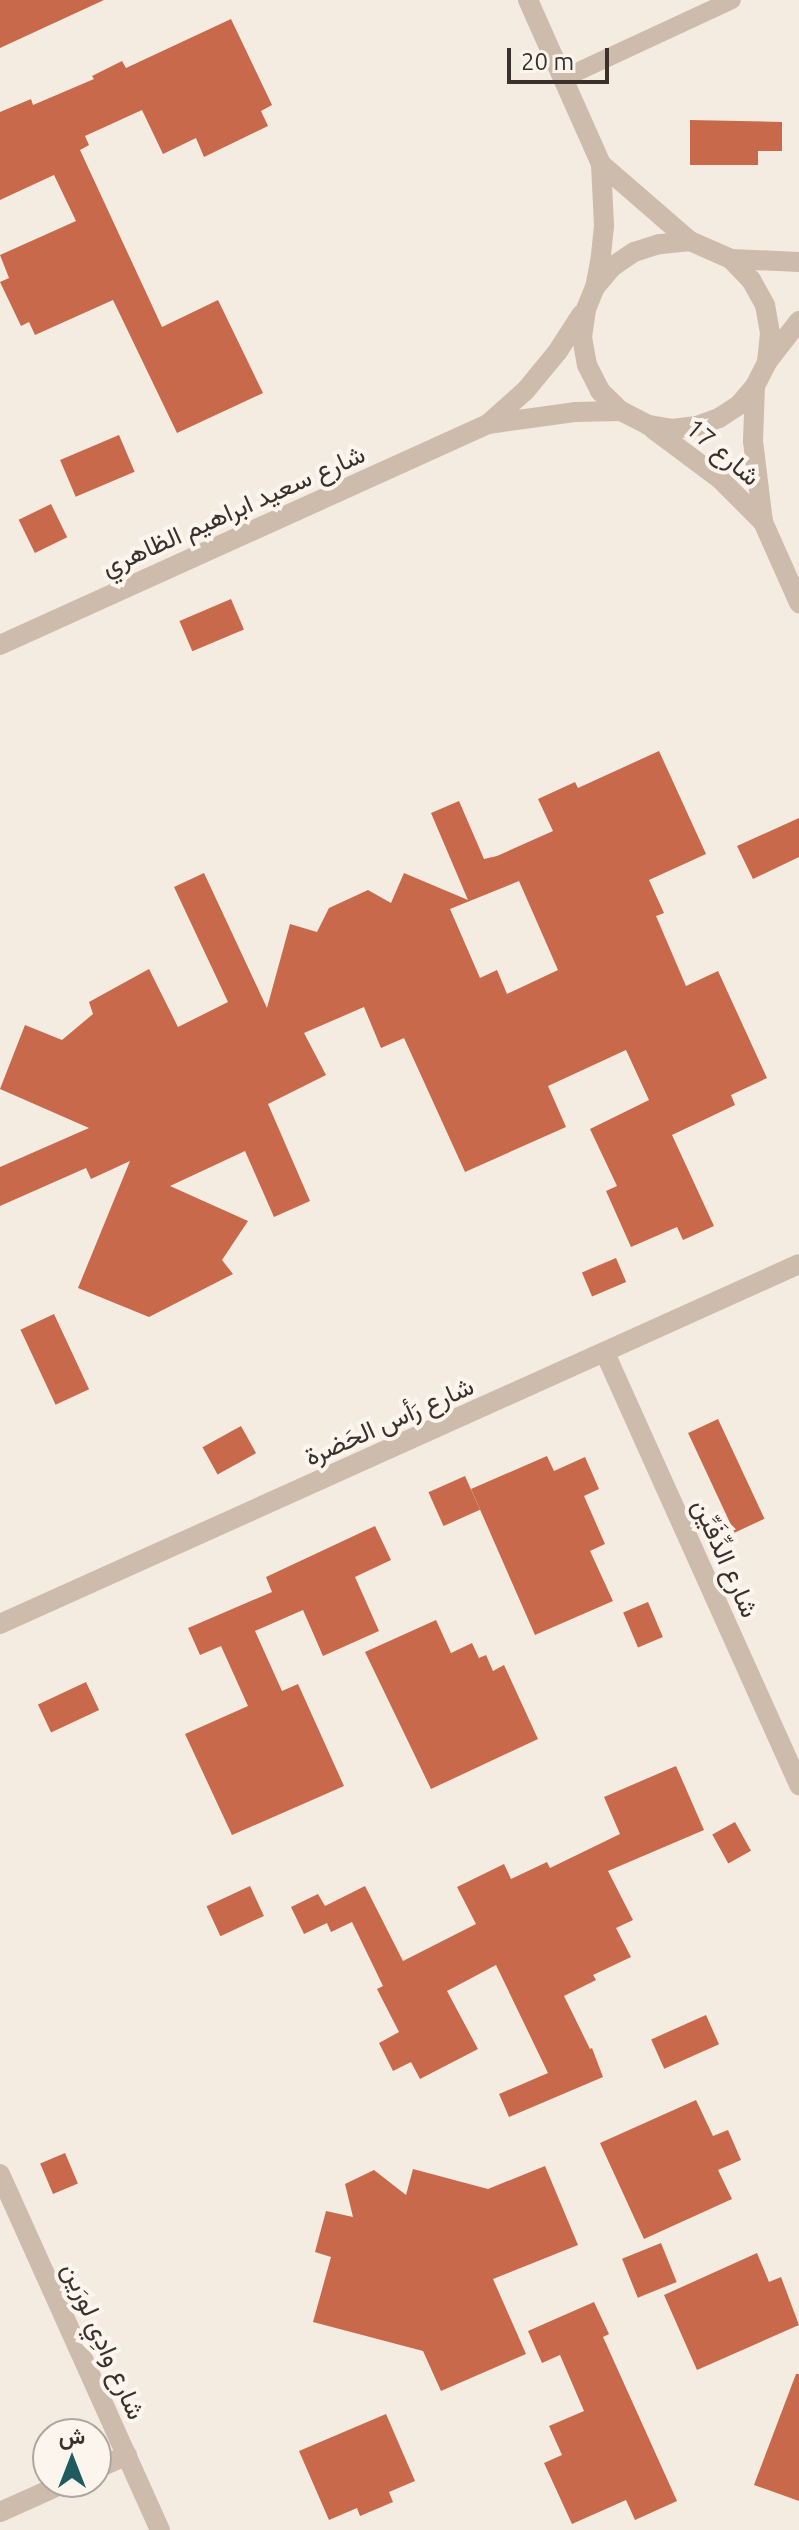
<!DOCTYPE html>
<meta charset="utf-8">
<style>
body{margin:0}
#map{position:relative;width:799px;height:2530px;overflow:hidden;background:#f4ebe1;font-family:Ubuntu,Vazirmatn,sans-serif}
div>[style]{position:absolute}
.building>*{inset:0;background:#c8694b;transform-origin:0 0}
.service>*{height:18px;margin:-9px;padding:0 9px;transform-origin:9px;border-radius:9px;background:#cdbbac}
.minor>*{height:20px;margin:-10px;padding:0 10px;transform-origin:10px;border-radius:10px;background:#cdbbac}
span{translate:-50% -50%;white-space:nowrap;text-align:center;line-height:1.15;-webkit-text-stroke:8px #fbf5ee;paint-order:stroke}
.street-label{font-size:26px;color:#3b302b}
.north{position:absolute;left:32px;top:2418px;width:80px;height:80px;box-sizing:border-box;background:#fbf5ee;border:2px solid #aea6a0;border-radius:50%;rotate:0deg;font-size:22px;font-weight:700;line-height:32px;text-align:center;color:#3b302b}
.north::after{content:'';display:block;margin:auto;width:28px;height:36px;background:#1f5a5e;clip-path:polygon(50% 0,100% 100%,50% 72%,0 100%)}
.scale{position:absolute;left:507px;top:48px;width:102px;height:36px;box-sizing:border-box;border:4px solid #3b302b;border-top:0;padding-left:10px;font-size:24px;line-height:28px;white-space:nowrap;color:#3b302b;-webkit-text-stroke:6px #fbf5ee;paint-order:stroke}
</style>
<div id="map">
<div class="building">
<div style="clip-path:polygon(0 0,104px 0,0 48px)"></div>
<div style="clip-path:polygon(231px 19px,272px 105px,261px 111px,268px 126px,204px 157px,196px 138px,163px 154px,142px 110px,85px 136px,89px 145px,80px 150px,162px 327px,218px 300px,263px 393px,177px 433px,113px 300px,35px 335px,29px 322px,21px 326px,0 282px,9px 278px,0 255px,76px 221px,54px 175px,0 200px,0 112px,31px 99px,33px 105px,94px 79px,92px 76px,122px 61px,126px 68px)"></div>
<div style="clip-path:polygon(690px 120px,782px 122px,782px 151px,758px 151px,758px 165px,690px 165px)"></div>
<div style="left:119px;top:435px;width:40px;height:64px;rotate:67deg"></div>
<div style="left:51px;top:504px;width:37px;height:36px;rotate:64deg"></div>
<div style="left:231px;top:599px;width:33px;height:56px;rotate:67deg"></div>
<div style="clip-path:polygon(evenodd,659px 751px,706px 854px,649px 880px,664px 913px,656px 916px,686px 986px,718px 971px,767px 1078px,731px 1095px,735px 1105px,672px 1135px,714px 1226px,683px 1240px,677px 1227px,631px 1247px,606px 1191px,617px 1186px,590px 1129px,649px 1100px,626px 1050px,548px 1086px,566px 1127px,465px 1172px,404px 1038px,381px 1048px,364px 1007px,304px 1033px,326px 1075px,268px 1104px,310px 1201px,274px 1217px,245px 1151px,170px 1186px,248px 1221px,222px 1260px,233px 1274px,149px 1317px,78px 1288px,130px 1161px,91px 1179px,86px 1168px,0 1206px,0 1167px,89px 1128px,0 1089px,25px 1025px,62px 1040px,93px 1014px,89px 1002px,149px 969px,178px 1027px,228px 1002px,174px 887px,204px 873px,267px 1008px,290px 924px,317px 932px,329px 908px,368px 890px,391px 903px,404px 873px,468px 900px,431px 813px,459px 801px,484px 859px,497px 856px,553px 831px,538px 799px,575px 782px,578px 788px,659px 751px,519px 881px,558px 970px,507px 994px,497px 970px,480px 978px,450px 909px,519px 881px)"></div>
<div style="clip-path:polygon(799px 818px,799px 857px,753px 879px,737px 846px)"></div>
<div style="left:616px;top:1258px;width:26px;height:37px;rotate:67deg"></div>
<div style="left:54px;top:1314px;width:83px;height:37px;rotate:65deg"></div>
<div style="left:718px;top:1419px;width:110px;height:33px;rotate:65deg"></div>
<div style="left:241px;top:1426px;width:31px;height:44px;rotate:61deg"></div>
<div style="clip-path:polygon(547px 1456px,554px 1471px,585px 1457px,599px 1489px,584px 1496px,605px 1544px,590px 1551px,613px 1601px,535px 1635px,471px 1489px)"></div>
<div style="left:465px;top:1476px;width:37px;height:40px;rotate:66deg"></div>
<div style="clip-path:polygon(375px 1526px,391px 1560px,355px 1577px,379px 1631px,323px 1656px,303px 1610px,255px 1631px,282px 1691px,298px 1684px,344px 1786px,232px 1835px,185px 1734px,248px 1706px,221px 1646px,200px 1655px,188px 1628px,272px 1592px,266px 1577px)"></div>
<div style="left:648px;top:1602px;width:38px;height:27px;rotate:67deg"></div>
<div style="clip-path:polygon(436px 1620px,451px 1653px,472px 1643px,479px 1658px,486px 1655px,493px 1671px,504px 1665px,538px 1739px,431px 1789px,365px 1652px)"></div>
<div style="left:86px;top:1682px;width:31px;height:53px;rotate:65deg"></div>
<div style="clip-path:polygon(676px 1766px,704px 1830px,608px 1871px,633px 1920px,616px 1928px,631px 1957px,593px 1975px,596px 1980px,564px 1996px,590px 2049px,592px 2048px,603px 2077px,509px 2117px,499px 2094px,548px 2073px,496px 1965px,447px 1991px,478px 2049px,420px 2079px,411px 2062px,393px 2071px,379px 2043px,399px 2032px,377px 1989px,383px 1986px,352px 1922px,331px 1932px,327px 1923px,304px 1934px,291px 1907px,318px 1894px,325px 1906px,365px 1886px,403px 1961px,476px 1924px,457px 1887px,504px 1864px,511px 1879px,547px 1862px,550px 1868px,620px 1834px,604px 1797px)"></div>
<div style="left:735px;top:1822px;width:33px;height:26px;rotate:61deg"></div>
<div style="left:250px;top:1886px;width:33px;height:48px;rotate:65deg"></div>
<div style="left:706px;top:2015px;width:32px;height:60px;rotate:66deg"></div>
<div style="clip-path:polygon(696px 2100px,713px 2136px,728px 2130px,741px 2160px,718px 2170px,732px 2199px,644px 2239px,600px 2143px)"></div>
<div style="left:65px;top:2153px;width:33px;height:27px;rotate:67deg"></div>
<div style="clip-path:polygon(545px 2166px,578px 2245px,493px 2279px,526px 2354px,441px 2391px,423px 2351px,313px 2322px,331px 2257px,315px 2252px,326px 2211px,353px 2217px,345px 2184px,374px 2170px,406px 2195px,413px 2169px,488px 2189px)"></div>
<div style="left:661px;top:2243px;width:42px;height:42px;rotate:68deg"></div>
<div style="clip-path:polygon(757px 2253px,769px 2282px,781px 2277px,799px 2325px,697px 2370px,664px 2295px)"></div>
<div style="clip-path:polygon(594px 2302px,609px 2334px,603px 2337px,677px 2501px,635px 2520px,626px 2500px,572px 2524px,544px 2463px,562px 2455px,549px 2426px,584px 2411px,560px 2355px,542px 2363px,528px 2331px)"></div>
<div style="clip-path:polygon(796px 2374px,799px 2374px,799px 2501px,754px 2485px)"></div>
<div style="clip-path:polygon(386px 2414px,415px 2481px,389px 2492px,393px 2502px,360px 2516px,357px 2508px,329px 2520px,299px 2451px)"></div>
</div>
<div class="service">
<div style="left:564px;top:78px;width:185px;rotate:-24.9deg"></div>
</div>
<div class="minor">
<div style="left:528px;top:0;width:180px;rotate:66deg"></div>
<div style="left:601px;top:164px;width:62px;rotate:87.2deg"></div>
<div style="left:604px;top:226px;width:31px;rotate:96deg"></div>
<div style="left:601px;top:257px;width:31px;rotate:101deg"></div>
<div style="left:595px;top:287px;width:24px;rotate:112deg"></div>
<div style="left:586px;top:309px;width:28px;rotate:98deg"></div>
<div style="left:582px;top:337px;width:28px;rotate:80deg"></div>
<div style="left:587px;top:365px;width:29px;rotate:63deg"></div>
<div style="left:600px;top:391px;width:29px;rotate:44deg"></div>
<div style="left:621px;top:411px;width:30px;rotate:27deg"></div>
<div style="left:648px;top:425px;width:24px;rotate:9deg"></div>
<div style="left:672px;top:429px;width:25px;rotate:-7deg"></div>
<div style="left:697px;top:426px;width:23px;rotate:-20deg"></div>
<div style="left:719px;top:418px;width:24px;rotate:-33deg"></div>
<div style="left:739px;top:405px;width:25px;rotate:-50deg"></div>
<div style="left:755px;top:386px;width:27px;rotate:-63deg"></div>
<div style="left:767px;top:362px;width:29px;rotate:-84deg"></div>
<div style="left:770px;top:333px;width:28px;rotate:-100deg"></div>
<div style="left:765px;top:305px;width:29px;rotate:-119deg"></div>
<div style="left:751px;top:280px;width:29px;rotate:-134deg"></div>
<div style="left:731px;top:259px;width:45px;rotate:-156.3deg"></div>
<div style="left:690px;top:241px;width:31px;rotate:174deg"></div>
<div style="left:659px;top:244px;width:26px;rotate:162deg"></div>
<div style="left:634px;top:252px;width:27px;rotate:146deg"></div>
<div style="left:612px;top:267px;width:26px;rotate:130deg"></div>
<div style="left:601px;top:164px;width:118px;rotate:40.9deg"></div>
<div style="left:731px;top:259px;width:68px;rotate:2.5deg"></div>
<div style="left:767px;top:362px;width:52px;rotate:-52deg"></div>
<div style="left:755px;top:386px;width:55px;rotate:92.1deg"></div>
<div style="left:753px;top:441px;width:82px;rotate:83deg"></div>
<div style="left:763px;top:522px;width:89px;rotate:66deg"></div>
<div style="left:488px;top:424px;width:51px;rotate:-41.8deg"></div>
<div style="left:526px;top:390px;width:50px;rotate:-50.6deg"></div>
<div style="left:558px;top:351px;width:43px;rotate:-57.4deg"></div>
<div style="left:653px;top:429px;width:84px;rotate:36.7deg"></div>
<div style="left:720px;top:479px;width:61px;rotate:45deg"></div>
<div style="left:0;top:645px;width:536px;rotate:-24.36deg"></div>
<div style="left:488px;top:424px;width:89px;rotate:-7.8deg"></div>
<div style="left:576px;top:412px;width:45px;rotate:-1.3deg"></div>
<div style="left:605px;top:1353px;width:474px;rotate:65.8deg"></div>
<div style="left:0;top:1624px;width:876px;rotate:-24.25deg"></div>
<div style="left:0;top:2174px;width:390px;rotate:65.8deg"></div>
<div style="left:96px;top:2469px;width:34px;rotate:-24deg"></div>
<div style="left:0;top:2512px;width:73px;rotate:-24.1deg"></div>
</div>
<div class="street-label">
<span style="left:723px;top:452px;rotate:40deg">شارع 17</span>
<span style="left:233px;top:510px;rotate:-24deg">شارع سعيد ابراهيم الظاهري</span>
<span style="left:389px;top:1421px;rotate:-24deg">شارع رَأس الحَضرة</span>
<span style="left:726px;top:1558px;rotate:66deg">شارع الدِّفَيِّن</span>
<span style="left:104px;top:2341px;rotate:66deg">شارع وادِي لورَين</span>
</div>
<div class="north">ش</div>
<div class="scale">20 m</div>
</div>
